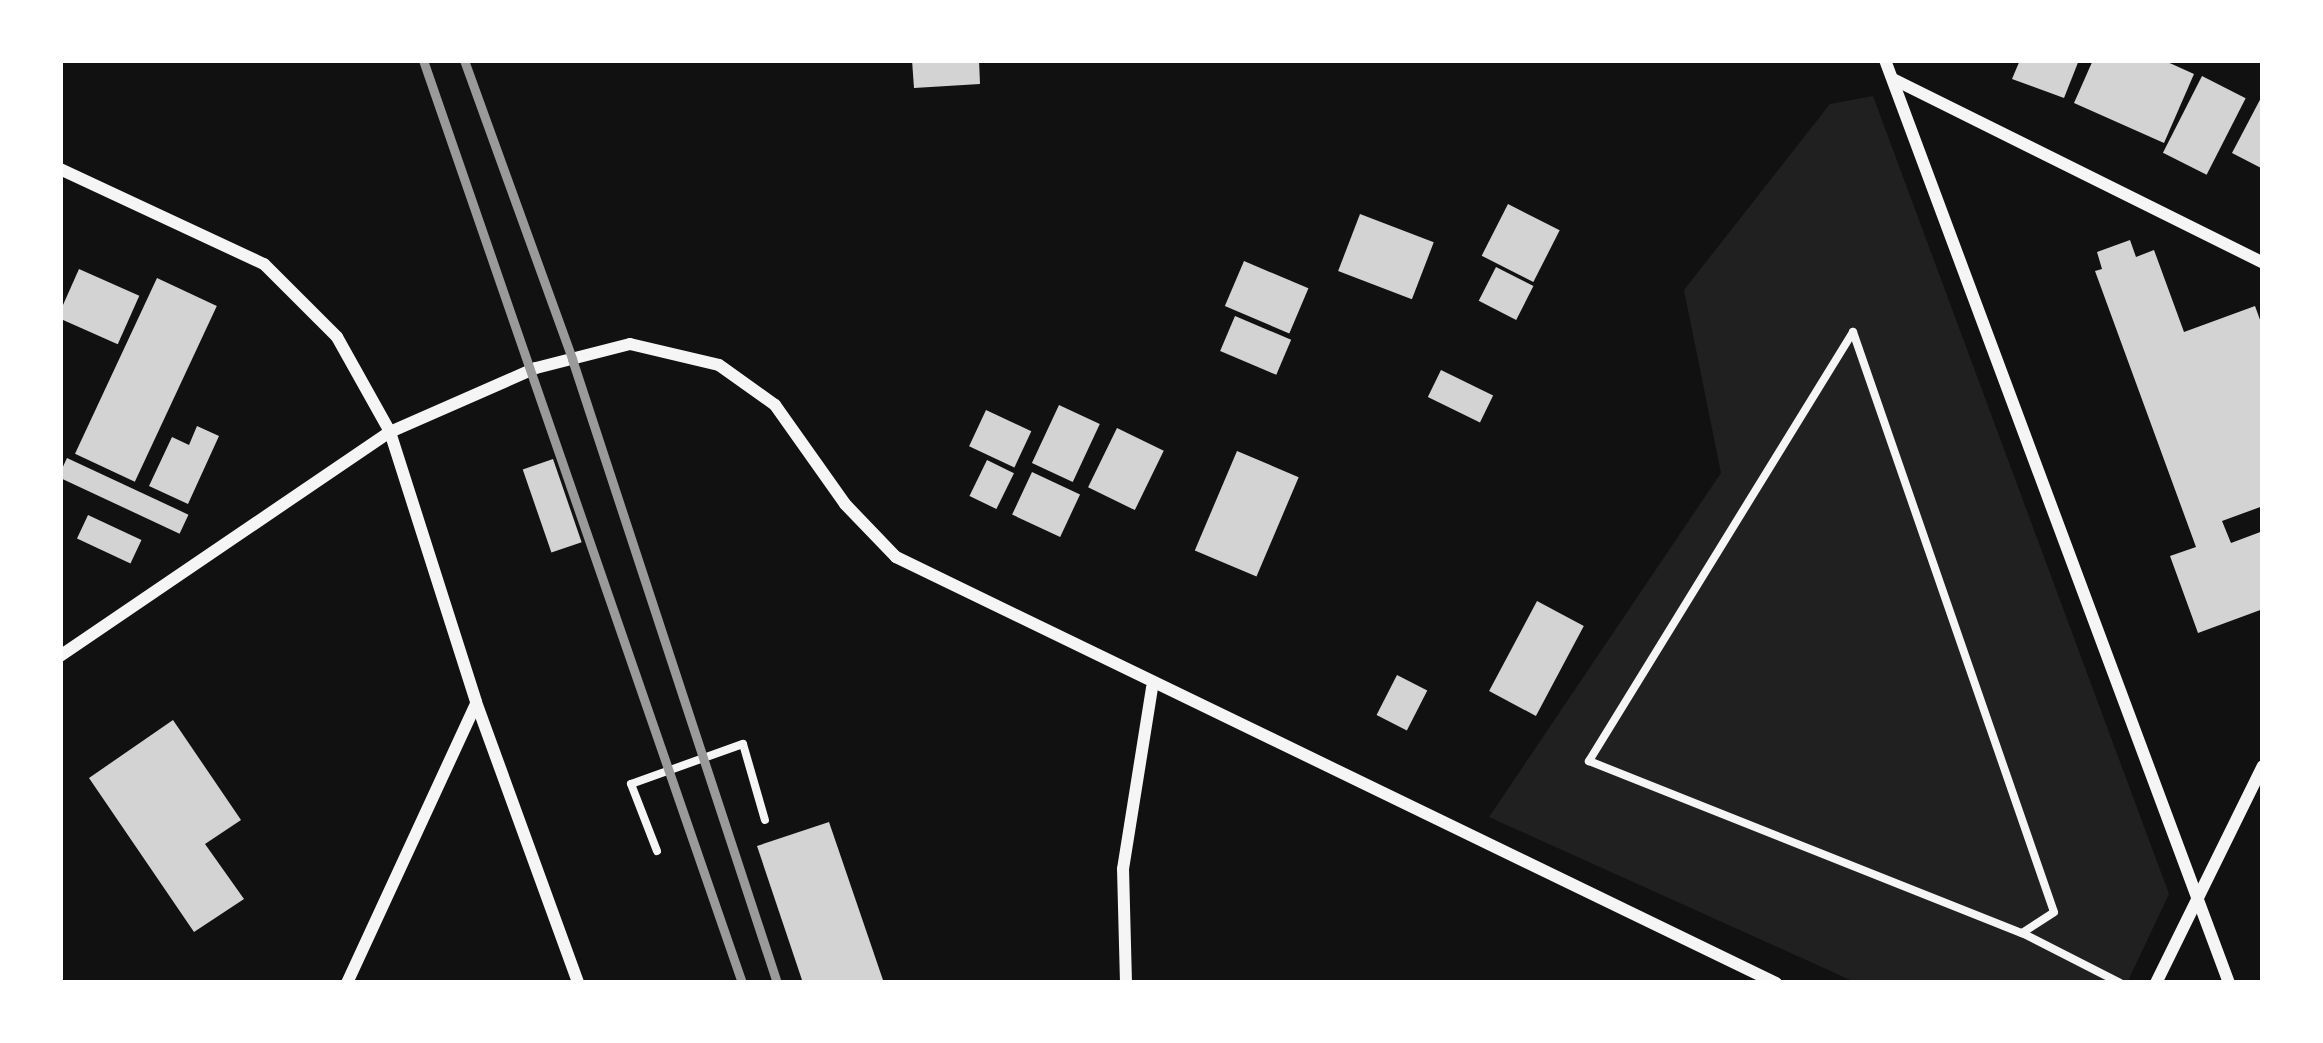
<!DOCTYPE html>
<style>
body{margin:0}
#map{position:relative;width:2323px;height:1043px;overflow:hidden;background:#111;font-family:"Archivo Narrow",sans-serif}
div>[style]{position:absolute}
.green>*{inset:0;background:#202020}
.building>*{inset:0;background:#d3d3d3;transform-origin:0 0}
.path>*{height:8px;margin:-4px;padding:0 4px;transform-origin:4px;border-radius:4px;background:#f5f5f5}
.minor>*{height:12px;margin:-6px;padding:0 6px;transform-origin:6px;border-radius:6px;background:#f5f5f5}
.rail>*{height:9px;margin:-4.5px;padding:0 4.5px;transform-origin:4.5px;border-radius:4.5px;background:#9a9a9a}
span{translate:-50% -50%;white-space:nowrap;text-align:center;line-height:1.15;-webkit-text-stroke:12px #fff;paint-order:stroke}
.frame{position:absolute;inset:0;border:63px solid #fff;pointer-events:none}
</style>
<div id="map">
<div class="green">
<div style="clip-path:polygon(1873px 96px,2169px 894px,2127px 983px,1857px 983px,1489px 817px,1721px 473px,1684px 290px,1830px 104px)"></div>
</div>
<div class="building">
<div style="clip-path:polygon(912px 60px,979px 60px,980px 84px,914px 88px)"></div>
<div style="clip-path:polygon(2020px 60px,2079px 60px,2064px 98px,2012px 79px)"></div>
<div style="clip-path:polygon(2093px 60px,2163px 60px,2194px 74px,2164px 143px,2074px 103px)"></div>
<div style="left:2202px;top:76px;width:49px;height:86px;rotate:27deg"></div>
<div style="clip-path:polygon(2263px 94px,2263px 169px,2232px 153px)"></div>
<div style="left:1508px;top:204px;width:58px;height:58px;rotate:27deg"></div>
<div style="left:1360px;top:214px;width:79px;height:61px;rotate:21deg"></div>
<div style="clip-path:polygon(2130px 240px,2136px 257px,2154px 250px,2184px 332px,2255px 306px,2263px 328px,2263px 506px,2222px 521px,2231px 543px,2263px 531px,2263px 609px,2198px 633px,2170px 556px,2196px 547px,2095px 271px,2102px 269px,2097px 252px)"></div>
<div style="left:1244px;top:261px;width:70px;height:49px;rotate:23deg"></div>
<div style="left:1496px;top:267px;width:42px;height:38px;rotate:27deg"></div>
<div style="left:79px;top:269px;width:66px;height:53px;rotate:24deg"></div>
<div style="left:157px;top:278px;width:66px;height:194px;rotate:25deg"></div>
<div style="left:1235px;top:316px;width:61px;height:38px;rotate:23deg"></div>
<div style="left:1441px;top:370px;width:58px;height:30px;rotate:26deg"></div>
<div style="left:1059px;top:405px;width:45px;height:64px;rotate:25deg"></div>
<div style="left:986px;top:410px;width:50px;height:40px;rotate:25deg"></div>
<div style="clip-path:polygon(197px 426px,219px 436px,188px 504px,149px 486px,172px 437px,189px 445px)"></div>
<div style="left:1117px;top:428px;width:52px;height:66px;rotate:26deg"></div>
<div style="left:1237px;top:451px;width:67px;height:108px;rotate:23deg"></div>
<div style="left:67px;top:458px;width:134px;height:21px;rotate:25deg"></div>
<div style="left:553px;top:459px;width:88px;height:32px;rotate:71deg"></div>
<div style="left:987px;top:460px;width:30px;height:40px;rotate:26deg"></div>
<div style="left:1032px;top:472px;width:53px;height:47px;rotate:25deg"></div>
<div style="left:88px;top:515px;width:59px;height:26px;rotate:25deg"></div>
<div style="left:1537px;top:601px;width:53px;height:102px;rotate:28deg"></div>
<div style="left:1397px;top:675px;width:34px;height:45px;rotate:27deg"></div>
<div style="clip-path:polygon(173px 720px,241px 820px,205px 844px,244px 899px,194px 932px,89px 778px)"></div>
<div style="clip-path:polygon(829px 822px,884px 983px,803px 983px,757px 846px)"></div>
</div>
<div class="path">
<div style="left:657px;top:851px;width:72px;rotate:-111.2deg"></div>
<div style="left:631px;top:784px;width:119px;rotate:-19.7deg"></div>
<div style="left:743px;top:744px;width:79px;rotate:73.9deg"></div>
<div style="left:2022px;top:933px;width:38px;rotate:-33deg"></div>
<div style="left:2054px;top:912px;width:614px;rotate:-109.11deg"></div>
<div style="left:1853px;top:332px;width:504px;rotate:121.61deg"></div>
<div style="left:1589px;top:761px;width:466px;rotate:21.7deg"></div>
<div style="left:2022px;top:933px;width:110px;rotate:27deg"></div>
</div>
<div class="minor">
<div style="left:1885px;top:60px;width:985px;rotate:69.56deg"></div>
<div style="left:1893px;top:79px;width:413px;rotate:26.4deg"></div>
<div style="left:60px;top:169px;width:225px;rotate:25deg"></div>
<div style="left:264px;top:264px;width:103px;rotate:45deg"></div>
<div style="left:337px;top:337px;width:109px;rotate:60.8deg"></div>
<div style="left:390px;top:432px;width:283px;rotate:72.3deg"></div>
<div style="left:476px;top:702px;width:299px;rotate:70deg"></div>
<div style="left:60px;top:656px;width:399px;rotate:-34.2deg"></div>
<div style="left:390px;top:432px;width:159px;rotate:-23.7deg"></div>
<div style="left:536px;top:368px;width:97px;rotate:-14.3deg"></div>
<div style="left:630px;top:344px;width:91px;rotate:13.3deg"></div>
<div style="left:719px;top:365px;width:69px;rotate:35.5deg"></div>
<div style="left:775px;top:405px;width:121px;rotate:54.7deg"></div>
<div style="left:845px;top:504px;width:74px;rotate:46.1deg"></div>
<div style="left:896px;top:557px;width:978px;rotate:25.83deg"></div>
<div style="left:347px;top:983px;width:307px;rotate:-65.2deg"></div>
<div style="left:1126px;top:983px;width:114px;rotate:-91.5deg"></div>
<div style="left:1123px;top:869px;width:184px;rotate:-80.9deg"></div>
<div style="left:2156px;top:983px;width:242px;rotate:-63.8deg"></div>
</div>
<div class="rail">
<div style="left:423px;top:60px;width:977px;rotate:70.93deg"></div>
<div style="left:464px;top:60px;width:318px;rotate:70.1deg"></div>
<div style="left:572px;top:359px;width:657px;rotate:71.81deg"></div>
</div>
<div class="frame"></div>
</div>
